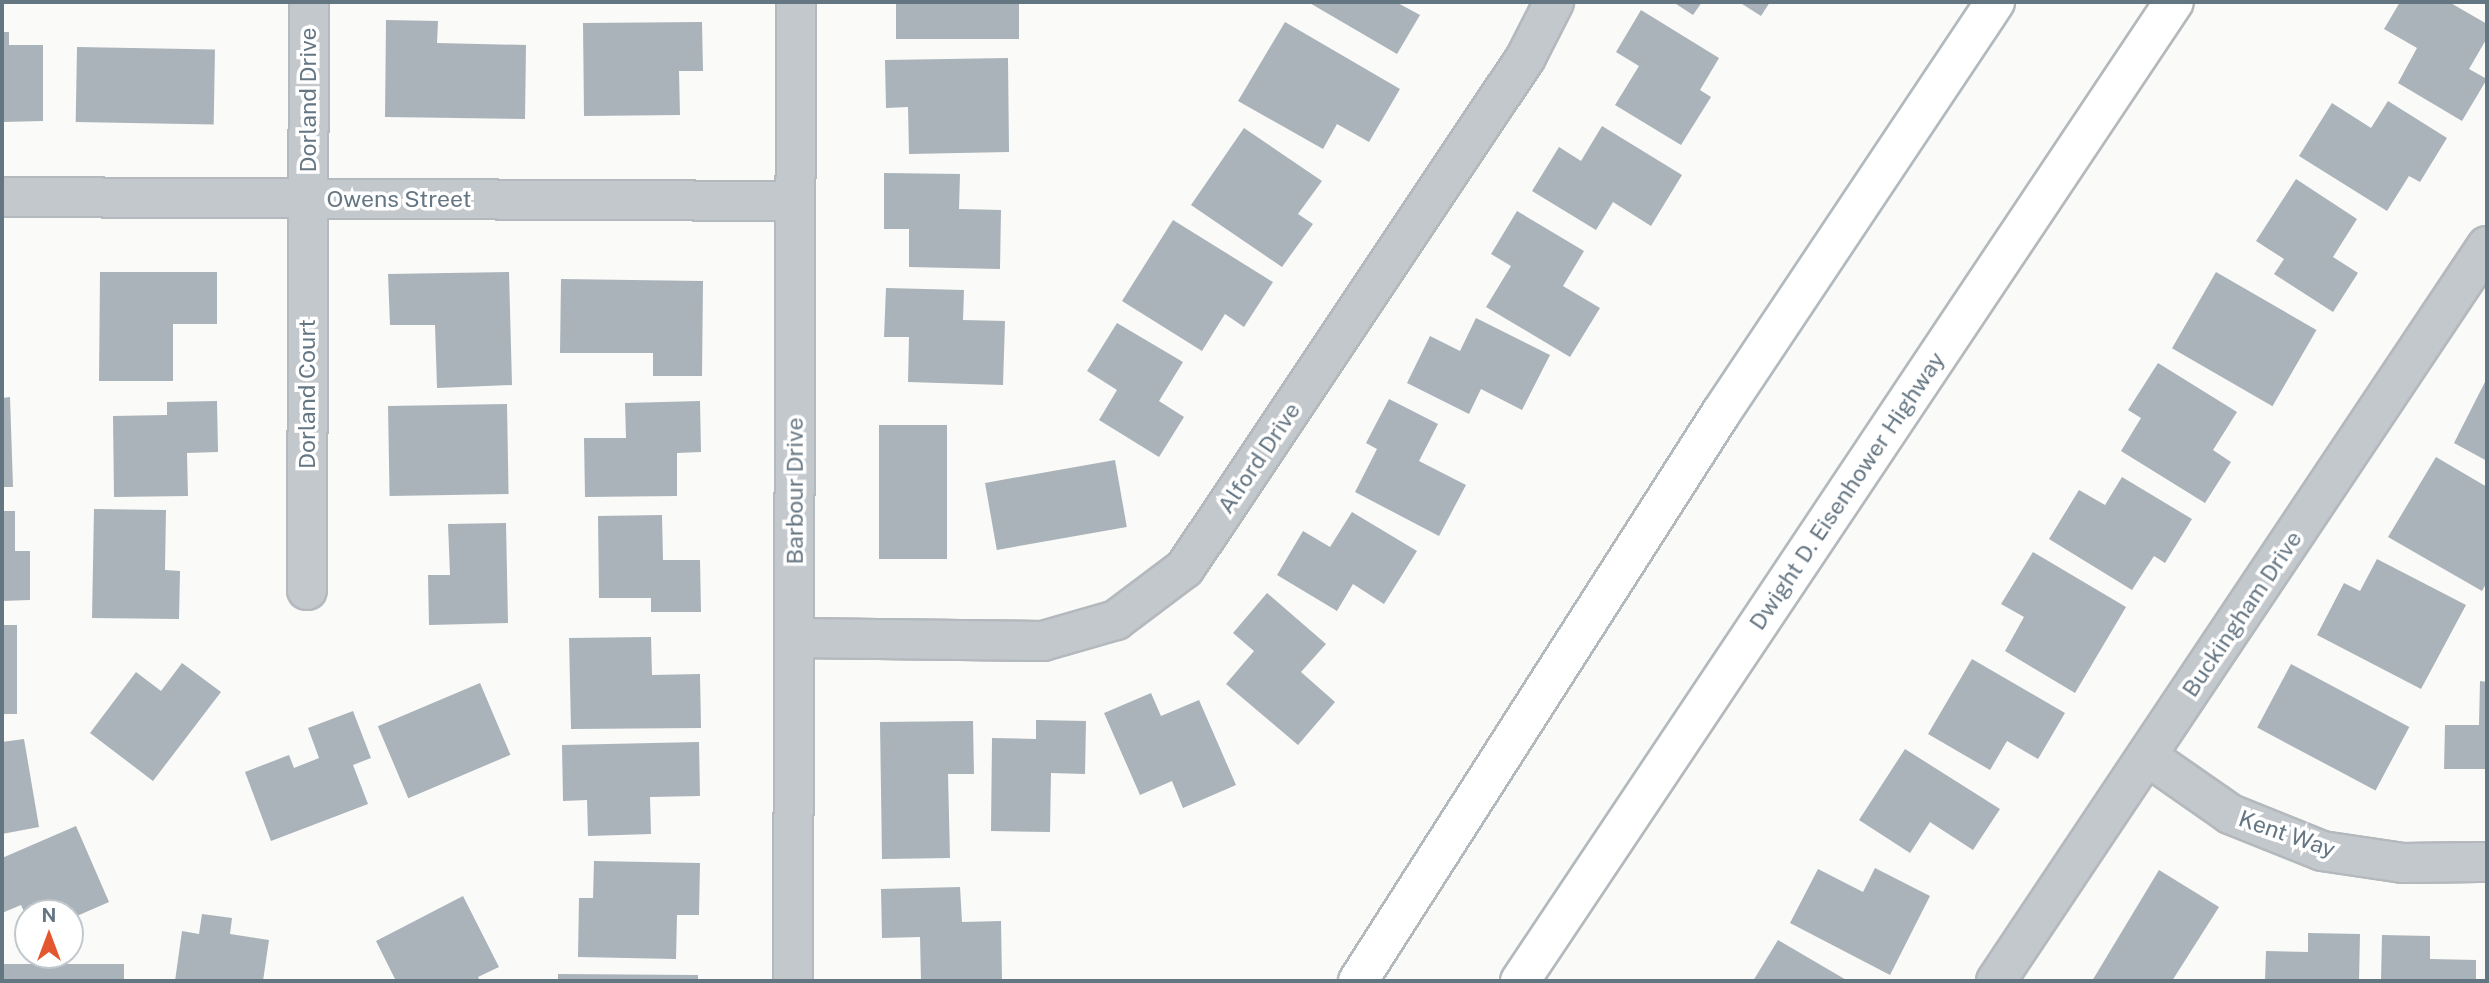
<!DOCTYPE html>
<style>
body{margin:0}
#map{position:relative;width:2489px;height:983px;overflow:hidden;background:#fafaf8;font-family:"Public Sans",sans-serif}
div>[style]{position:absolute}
.building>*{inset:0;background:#aab3b9;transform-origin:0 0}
.roads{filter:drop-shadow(2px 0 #b4b9bd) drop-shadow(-2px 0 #b4b9bd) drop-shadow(0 2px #b4b9bd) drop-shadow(0 -2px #b4b9bd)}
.minor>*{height:38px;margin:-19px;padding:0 19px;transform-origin:19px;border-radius:19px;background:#c3c8cc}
.motorway>*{height:38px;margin:-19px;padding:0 19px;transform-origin:19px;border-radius:19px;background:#fff}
span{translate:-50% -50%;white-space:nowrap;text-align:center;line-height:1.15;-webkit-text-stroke:7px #fff;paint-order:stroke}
.street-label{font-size:23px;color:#657683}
.frame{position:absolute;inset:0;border:4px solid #657683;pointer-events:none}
.north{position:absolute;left:14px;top:899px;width:70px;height:70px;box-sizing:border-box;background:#fff;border:2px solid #c1c8cd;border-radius:50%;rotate:0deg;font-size:19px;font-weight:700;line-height:28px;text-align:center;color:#657683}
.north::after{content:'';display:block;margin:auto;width:24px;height:32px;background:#e4572e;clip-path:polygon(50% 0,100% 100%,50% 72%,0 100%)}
</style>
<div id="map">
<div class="building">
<div style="left:896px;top:2px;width:123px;height:37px"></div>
<div style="clip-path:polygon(1308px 2px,1396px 2px,1420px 15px,1397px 54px)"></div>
<div style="clip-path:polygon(1673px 2px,1702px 2px,1693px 15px)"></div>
<div style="clip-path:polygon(1739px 2px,1770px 2px,1761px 16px)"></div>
<div style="clip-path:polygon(2400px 2px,2449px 2px,2487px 24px,2487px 38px,2469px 69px,2487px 79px,2462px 121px,2398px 83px,2417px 48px,2384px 29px)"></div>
<div style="clip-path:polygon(1641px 10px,1719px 58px,1700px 90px,1711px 97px,1681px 145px,1615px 105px,1639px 66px,1616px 52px)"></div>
<div style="clip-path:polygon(386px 20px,438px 21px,437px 43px,526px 45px,525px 119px,385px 117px)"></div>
<div style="clip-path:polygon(702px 22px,703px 71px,679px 71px,680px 115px,584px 116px,583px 23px)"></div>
<div style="clip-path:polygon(1285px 22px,1400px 89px,1369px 142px,1337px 124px,1323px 149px,1238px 101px)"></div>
<div style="clip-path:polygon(2px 32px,9px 32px,9px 45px,43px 45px,43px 121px,2px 122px)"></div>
<div style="left:77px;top:47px;width:138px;height:75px;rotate:1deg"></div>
<div style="clip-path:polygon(1008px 58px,1009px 152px,909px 154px,908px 107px,886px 108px,885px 60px)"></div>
<div style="clip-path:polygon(2388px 101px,2447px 138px,2420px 182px,2409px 176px,2387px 211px,2299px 156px,2332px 103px,2371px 128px)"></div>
<div style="clip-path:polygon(1602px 126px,1682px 175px,1651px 226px,1613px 202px,1596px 230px,1532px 191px,1559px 147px,1581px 161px)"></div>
<div style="clip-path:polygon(1244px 128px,1322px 181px,1298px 214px,1313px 224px,1282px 267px,1191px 205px)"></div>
<div style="clip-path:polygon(884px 173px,960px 174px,959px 209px,1001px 210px,1000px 269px,909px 267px,909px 229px,884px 229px)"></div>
<div style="clip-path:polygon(2296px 179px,2357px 219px,2333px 257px,2358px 273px,2333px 312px,2274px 274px,2284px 259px,2256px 241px)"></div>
<div style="clip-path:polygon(1517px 211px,1584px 251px,1563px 286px,1600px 308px,1570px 357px,1486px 307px,1511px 266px,1491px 254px)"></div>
<div style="clip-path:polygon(1173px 220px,1273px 282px,1244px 327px,1225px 314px,1202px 351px,1122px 301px)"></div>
<div style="clip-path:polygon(100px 272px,217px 272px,217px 324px,173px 324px,173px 381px,99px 381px)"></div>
<div style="clip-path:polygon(509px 272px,512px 385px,437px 388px,435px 325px,390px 325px,388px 274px)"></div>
<div style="left:2216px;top:272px;width:116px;height:88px;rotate:30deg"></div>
<div style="clip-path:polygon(561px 279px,703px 281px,702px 376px,653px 376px,653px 353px,560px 353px)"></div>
<div style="clip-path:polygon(886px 288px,964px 290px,963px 320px,1005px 321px,1003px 385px,908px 382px,909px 337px,884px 337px)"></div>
<div style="clip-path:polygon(1476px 318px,1550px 355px,1522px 410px,1481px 389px,1469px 414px,1407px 383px,1430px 336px,1460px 351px)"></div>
<div style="clip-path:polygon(1117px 323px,1183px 362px,1159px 401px,1184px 417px,1159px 457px,1099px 420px,1117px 390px,1087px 371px)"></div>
<div style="clip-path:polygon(2158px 363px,2237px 412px,2213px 450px,2231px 462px,2205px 503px,2121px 451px,2141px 418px,2128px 410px)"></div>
<div style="clip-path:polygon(2487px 378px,2487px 461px,2454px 443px)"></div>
<div style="clip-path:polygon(10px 397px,13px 487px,2px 487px,2px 398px)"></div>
<div style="clip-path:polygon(1389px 399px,1438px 424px,1419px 461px,1466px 485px,1439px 536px,1355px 492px,1377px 449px,1366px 443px)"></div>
<div style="clip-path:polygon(217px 401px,218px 452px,187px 453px,188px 496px,114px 497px,113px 416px,167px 415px,167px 402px)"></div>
<div style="clip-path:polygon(700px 401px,701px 452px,677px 453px,677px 496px,585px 497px,584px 438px,626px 438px,625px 403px)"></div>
<div style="left:507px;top:404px;width:90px;height:119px;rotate:89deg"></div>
<div style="left:879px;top:425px;width:68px;height:134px"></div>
<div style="clip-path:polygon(2436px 457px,2487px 487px,2487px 582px,2482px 591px,2388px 537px)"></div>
<div style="left:1115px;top:460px;width:68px;height:132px;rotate:80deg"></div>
<div style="clip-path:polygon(2122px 477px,2192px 519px,2165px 563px,2154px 556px,2132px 590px,2049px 539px,2079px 490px,2105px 505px)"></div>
<div style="clip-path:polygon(94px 509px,166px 510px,165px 570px,180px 571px,179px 619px,92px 618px)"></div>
<div style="clip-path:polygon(2px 511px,15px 511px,15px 551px,30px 551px,30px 600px,2px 601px)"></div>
<div style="clip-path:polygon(1352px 512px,1417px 551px,1384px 604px,1353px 584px,1337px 611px,1277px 575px,1303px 531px,1330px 547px)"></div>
<div style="clip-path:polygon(662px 515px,663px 560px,700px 560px,701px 612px,651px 612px,651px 598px,599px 598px,598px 516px)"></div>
<div style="clip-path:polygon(506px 523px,508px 623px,429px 625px,428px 575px,450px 575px,448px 524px)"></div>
<div style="clip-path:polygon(2033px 552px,2126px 607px,2075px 693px,2005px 651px,2024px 617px,2001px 604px)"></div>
<div style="clip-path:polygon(2377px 559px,2466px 605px,2421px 689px,2317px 635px,2344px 583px,2360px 591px)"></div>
<div style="clip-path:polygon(1267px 593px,1326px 644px,1301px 672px,1335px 702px,1298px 745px,1226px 684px,1254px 651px,1233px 633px)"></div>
<div style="left:2px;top:625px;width:15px;height:89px"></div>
<div style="clip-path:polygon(651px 637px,652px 675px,700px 674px,701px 728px,571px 729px,569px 638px)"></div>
<div style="clip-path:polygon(1972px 659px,2065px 713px,2038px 759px,2007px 741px,1990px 770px,1928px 734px)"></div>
<div style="clip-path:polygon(182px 663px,221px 692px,153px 781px,90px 733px,136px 672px,161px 691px)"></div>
<div style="left:2291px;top:664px;width:134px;height:72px;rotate:28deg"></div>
<div style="clip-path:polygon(2480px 681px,2487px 682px,2487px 769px,2444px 769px,2445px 725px,2479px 725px)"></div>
<div style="left:480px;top:683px;width:78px;height:111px;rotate:67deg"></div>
<div style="clip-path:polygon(1151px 693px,1161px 716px,1199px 700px,1236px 785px,1183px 808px,1172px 781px,1140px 795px,1104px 713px)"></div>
<div style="clip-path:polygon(353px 711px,371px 758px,353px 765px,368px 804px,271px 841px,245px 772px,289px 755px,294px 768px,319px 758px,308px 728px)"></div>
<div style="clip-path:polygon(1036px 720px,1086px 721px,1085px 774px,1051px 773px,1050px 832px,991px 831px,992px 738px,1036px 739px)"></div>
<div style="clip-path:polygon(973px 721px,974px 774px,948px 774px,950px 858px,882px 859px,880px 722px)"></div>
<div style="clip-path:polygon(24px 739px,39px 827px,2px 834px,2px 742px)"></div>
<div style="clip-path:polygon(699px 742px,700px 796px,650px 797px,651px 834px,588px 836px,587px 800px,563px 801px,562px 745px)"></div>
<div style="clip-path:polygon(1905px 749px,2000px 809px,1973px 850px,1930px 822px,1910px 853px,1859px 820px)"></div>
<div style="clip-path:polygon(76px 826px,109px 902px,70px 919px,70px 913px,28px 913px,28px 920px,21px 905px,2px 913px,2px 858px)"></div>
<div style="clip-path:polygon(594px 861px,700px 863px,699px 915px,677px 915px,676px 959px,578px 957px,579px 898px,593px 898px)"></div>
<div style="clip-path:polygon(1875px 868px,1930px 896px,1890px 975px,1790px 923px,1818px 869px,1863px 892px)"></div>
<div style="clip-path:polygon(2159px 870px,2219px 907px,2172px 981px,2092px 981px)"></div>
<div style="clip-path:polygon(960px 887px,962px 922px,1001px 921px,1002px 981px,921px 981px,920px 937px,882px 938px,881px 889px)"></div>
<div style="clip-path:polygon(463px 896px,499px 967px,478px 977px,480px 981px,396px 981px,376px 941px)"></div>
<div style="clip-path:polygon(202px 914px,232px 918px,230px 934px,269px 940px,263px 981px,175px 981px,182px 931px,199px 934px)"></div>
<div style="clip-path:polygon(2308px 933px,2360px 934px,2359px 981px,2265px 981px,2266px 951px,2308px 952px)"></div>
<div style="clip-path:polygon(2382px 935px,2430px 936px,2430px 959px,2476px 960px,2476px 981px,2381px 981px)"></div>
<div style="clip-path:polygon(1778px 940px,1848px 981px,1753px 981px)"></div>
<div style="left:124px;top:964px;width:17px;height:122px;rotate:90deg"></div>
<div style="clip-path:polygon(558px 974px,698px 975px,698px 981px,558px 981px)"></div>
</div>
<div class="roads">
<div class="minor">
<div style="left:2px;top:197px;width:793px;rotate:0.29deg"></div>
<div style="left:307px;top:590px;width:588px;rotate:-89.81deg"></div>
<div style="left:795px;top:638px;width:248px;rotate:0.7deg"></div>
<div style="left:1043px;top:641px;width:76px;rotate:-16deg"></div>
<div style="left:1116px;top:620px;width:86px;rotate:-37deg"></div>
<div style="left:1185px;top:568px;width:614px;rotate:-56.28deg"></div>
<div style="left:1526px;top:57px;width:62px;rotate:-63deg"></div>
<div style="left:2147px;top:756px;width:101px;rotate:34.9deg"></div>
<div style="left:2230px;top:814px;width:99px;rotate:21.9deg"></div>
<div style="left:2322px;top:851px;width:82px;rotate:8.4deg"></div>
<div style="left:2403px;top:863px;width:84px;rotate:-0.7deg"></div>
<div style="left:793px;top:981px;width:979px;rotate:-89.82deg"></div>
<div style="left:1996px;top:981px;width:884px;rotate:-56.26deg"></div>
</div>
<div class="motorway">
<div style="left:1358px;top:981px;width:674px;rotate:-57.42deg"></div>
<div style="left:1721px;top:413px;width:494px;rotate:-56.3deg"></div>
<div style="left:1520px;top:981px;width:1177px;rotate:-56.26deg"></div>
</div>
</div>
<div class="street-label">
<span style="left:308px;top:100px;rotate:-90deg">Dorland Drive</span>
<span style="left:399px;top:199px">Owens Street</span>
<span style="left:307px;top:394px;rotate:-90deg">Dorland Court</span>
<span style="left:1259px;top:458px;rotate:-56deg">Alford Drive</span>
<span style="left:795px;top:491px;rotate:-90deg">Barbour Drive</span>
<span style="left:1847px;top:491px;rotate:-56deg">Dwight D. Eisenhower Highway</span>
<span style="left:2242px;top:614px;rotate:-56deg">Buckingham Drive</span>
<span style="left:2287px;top:834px;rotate:19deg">Kent Way</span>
</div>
<div class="frame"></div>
<div class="north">N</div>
</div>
